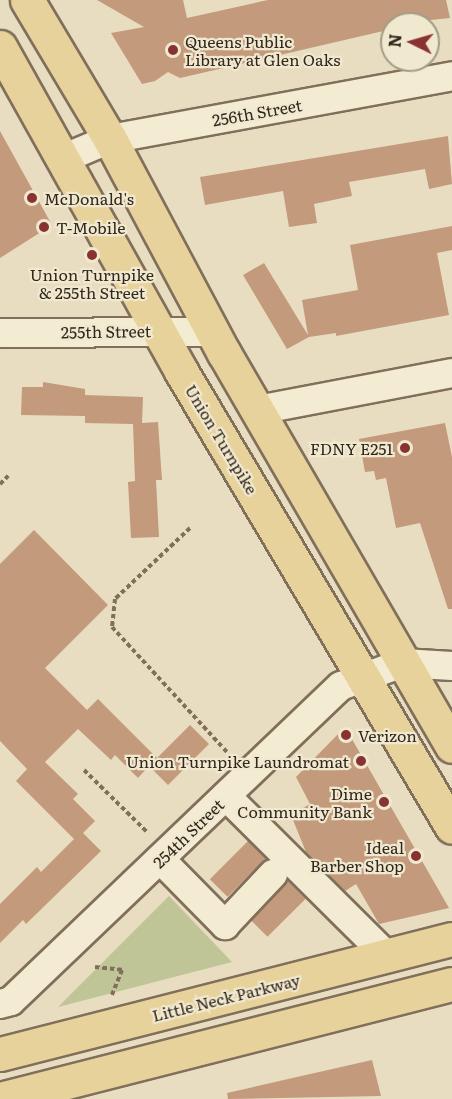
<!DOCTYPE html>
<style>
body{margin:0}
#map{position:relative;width:452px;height:1099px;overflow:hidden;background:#e8ddc1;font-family:Literata,serif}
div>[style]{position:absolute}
.green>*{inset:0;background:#bfc597}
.building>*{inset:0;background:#c39a7b;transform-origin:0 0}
.path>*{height:4px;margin-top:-2px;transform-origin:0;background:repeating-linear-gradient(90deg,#806f5b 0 4.5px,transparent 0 7.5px)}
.roads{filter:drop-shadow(2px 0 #806f5b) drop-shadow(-2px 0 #806f5b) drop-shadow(0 2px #806f5b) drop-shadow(0 -2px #806f5b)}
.minor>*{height:28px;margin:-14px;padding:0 14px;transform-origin:14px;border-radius:14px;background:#f4ebd3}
.major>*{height:33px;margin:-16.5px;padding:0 16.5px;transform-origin:16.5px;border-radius:16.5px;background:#e8d29c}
.dots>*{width:16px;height:16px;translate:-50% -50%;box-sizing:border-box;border:3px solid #f1e8d0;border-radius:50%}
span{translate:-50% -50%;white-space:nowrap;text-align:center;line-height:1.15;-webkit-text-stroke:4.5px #f1e8d0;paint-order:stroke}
.poi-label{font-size:16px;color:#31271d}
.left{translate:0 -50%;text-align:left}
.right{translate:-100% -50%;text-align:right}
.street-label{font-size:16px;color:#31271d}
.north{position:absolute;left:380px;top:12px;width:60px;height:60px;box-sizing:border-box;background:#f1e8d0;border:2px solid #a49b88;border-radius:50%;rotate:275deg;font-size:16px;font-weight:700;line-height:24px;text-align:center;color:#31271d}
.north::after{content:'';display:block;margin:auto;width:21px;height:27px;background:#883231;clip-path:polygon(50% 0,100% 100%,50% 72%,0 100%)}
</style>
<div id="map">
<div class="green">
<div style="clip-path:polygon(169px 896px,232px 962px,58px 1007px)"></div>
</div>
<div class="building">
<div style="clip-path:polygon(97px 0,183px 0,187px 18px,268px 0,446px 0,450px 18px,392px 24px,392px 29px,180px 78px,168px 72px,155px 81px,142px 84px,111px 33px,144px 27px)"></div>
<div style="clip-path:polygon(0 131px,52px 225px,0 258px)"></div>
<div style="clip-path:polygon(448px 136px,452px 184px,429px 189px,425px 169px,349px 182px,352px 196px,314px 204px,317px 223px,289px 227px,283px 191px,205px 205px,200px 177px)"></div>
<div style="clip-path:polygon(452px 226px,452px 250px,437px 253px,449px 315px,336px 336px,336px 333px,309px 337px,287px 349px,243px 275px,264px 263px,308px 335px,302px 300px,358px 290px,350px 245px)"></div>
<div style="clip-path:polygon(43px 382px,85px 389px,85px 395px,143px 397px,142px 423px,158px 422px,162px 480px,156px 480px,159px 537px,131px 538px,128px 482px,135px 481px,133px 424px,85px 423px,85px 416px,21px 415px,22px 387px,43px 387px)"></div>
<div style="clip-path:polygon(445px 423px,452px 457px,452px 609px,448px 609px,420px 523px,396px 528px,386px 478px,376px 480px,374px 471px,365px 472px,359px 439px)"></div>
<div style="clip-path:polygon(34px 530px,108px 605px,45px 668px,87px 710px,98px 699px,157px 758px,190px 725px,209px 744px,168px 785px,149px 766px,138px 778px,115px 755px,111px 760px,78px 729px,45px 762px,78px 794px,73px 799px,95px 821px,83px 833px,101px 851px,26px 924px,23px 920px,0 943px,0 904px,37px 867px,41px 872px,74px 839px,16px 781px,27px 769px,0 741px,0 564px)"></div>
<div style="clip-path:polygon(345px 727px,449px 908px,379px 924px,356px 884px,345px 891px,306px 852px,291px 815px,310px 804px,296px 777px)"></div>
<div style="left:248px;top:841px;width:25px;height:54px;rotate:45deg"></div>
<div style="left:288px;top:881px;width:25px;height:54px;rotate:45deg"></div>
<div style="clip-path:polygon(372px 1060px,381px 1096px,228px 1099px,227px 1093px)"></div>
</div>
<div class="path">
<div style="left:0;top:484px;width:14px;rotate:-45deg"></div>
<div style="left:190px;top:528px;width:103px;rotate:136.6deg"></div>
<div style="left:115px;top:599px;width:28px;rotate:96deg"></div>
<div style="left:112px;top:627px;width:171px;rotate:47.4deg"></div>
<div style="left:84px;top:770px;width:90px;rotate:44.5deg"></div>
<div style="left:95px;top:967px;width:27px;rotate:6deg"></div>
<div style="left:122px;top:970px;width:27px;rotate:112deg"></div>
</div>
<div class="roads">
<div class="minor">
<div style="left:65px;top:158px;width:49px;rotate:-22.9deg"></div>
<div style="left:110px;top:139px;width:348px;rotate:-10.4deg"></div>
<div style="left:0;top:333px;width:212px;rotate:-0.3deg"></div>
<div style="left:258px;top:410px;width:197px;rotate:-10.8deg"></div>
<div style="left:226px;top:796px;width:227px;rotate:44.8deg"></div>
<div style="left:160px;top:859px;width:93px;rotate:45.4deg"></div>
<div style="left:225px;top:925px;width:70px;rotate:-46.7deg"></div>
<div style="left:0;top:1004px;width:11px;rotate:-15deg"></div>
<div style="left:11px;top:1001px;width:456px;rotate:-43.7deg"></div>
<div style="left:341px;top:686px;width:66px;rotate:-20.4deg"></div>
<div style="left:403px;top:663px;width:49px;rotate:3.5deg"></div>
</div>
<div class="major">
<div style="left:27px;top:0;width:162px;rotate:59.2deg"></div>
<div style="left:110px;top:139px;width:242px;rotate:62deg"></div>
<div style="left:224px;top:353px;width:454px;rotate:59.9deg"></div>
<div style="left:0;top:47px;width:371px;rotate:60.8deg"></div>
<div style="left:181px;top:371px;width:530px;rotate:59.28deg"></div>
<div style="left:0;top:1054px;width:466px;rotate:-14.3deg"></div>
<div style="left:0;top:1099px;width:466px;rotate:-14.3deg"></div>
</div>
</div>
<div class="dots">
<div style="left:173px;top:50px;background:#883231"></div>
<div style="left:32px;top:198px;background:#883231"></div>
<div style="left:44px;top:227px;background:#883231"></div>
<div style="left:92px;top:255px;background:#883231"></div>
<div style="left:405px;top:448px;background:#883231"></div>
<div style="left:346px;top:735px;background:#883231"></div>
<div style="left:361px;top:761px;background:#883231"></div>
<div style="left:384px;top:802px;background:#883231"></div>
<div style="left:416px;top:856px;background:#883231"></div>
</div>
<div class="poi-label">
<span class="left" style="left:185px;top:50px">Queens Public<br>Library at Glen Oaks</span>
<span class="left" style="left:44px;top:198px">McDonald's</span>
<span class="left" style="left:56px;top:227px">T-Mobile</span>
<span style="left:92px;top:283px">Union Turnpike<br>&amp; 255th Street</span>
<span class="right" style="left:393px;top:448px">FDNY E251</span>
<span class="left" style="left:358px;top:735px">Verizon</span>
<span class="right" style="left:349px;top:761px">Union Turnpike Laundromat</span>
<span class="right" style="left:372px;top:802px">Dime<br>Community Bank</span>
<span class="right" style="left:404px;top:856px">Ideal<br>Barber Shop</span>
</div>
<div class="street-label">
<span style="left:257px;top:112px;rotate:-10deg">256th Street</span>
<span style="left:106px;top:331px;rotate:-1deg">255th Street</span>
<span style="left:222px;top:439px;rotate:59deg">Union Turnpike</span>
<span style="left:188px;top:833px;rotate:-44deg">254th Street</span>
<span style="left:226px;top:997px;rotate:-14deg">Little Neck Parkway</span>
</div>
<div class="north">N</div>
</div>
